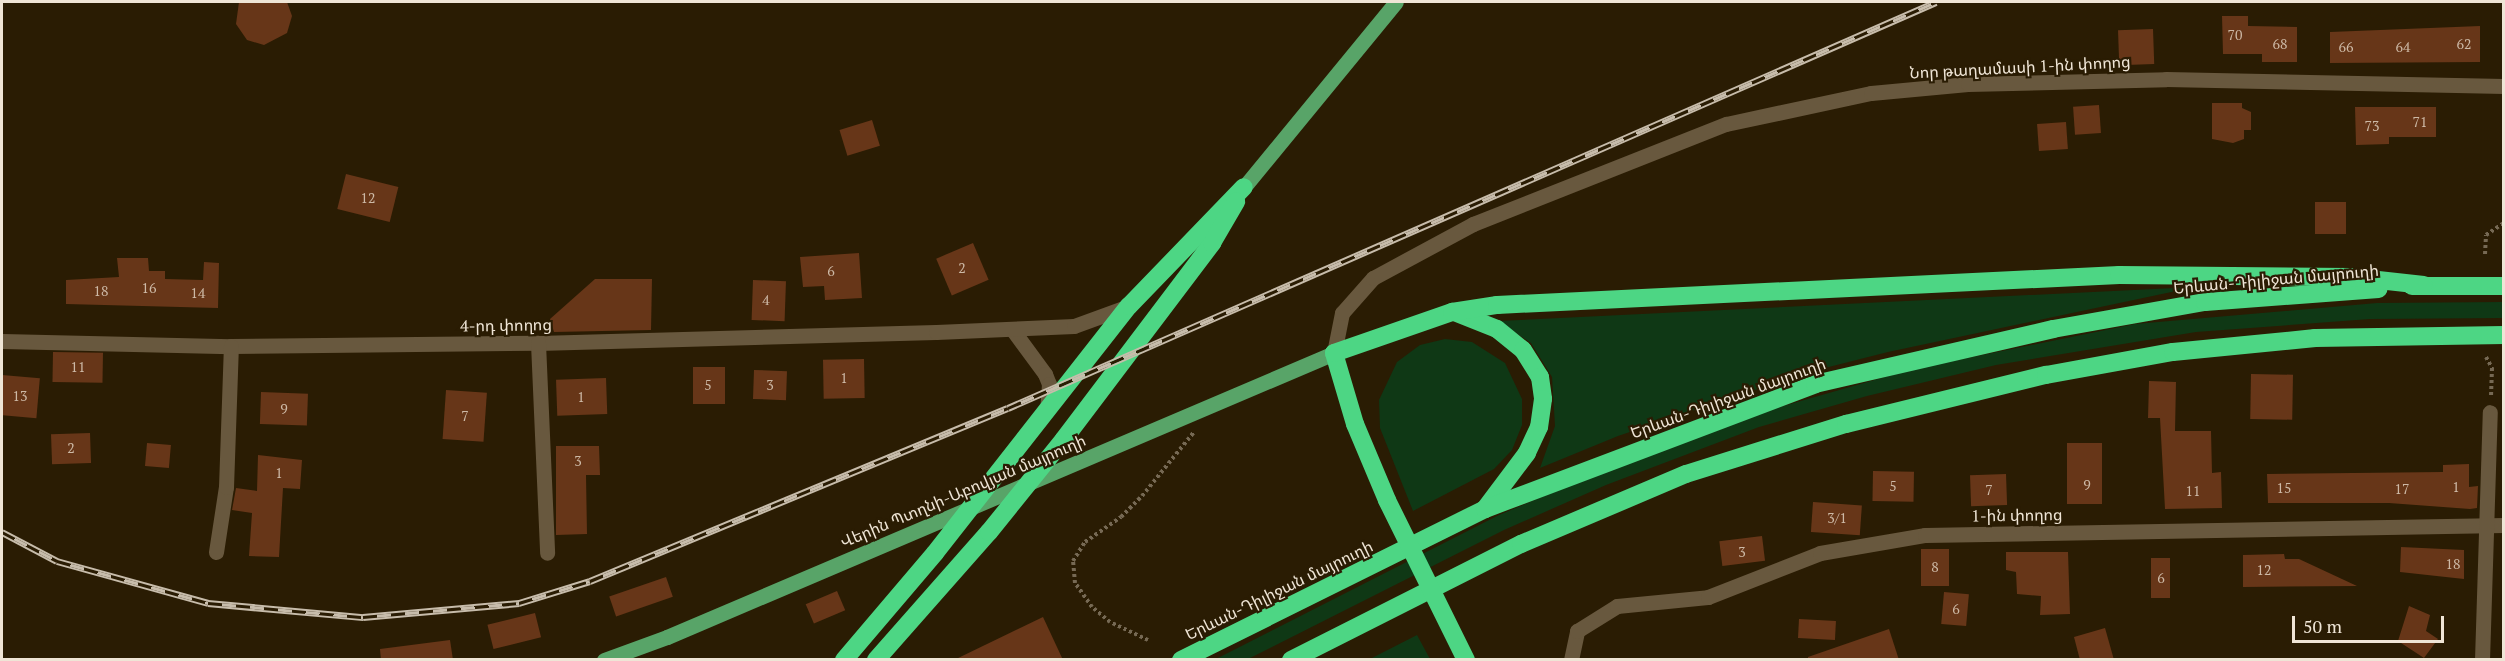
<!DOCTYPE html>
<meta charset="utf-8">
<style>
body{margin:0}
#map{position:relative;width:2505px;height:661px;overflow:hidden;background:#2a1c03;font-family:"PT Serif","Noto Sans Armenian",serif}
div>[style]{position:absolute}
.green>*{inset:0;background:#0f3815}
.building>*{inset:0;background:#673618;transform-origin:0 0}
.path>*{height:4px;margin-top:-2px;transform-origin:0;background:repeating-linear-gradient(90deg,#766954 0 3px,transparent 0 6px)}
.street>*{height:15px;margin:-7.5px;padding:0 7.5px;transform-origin:7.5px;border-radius:7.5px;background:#68583e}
.primary>*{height:15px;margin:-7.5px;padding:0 7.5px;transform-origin:7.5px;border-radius:7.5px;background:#58a468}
.highway>*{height:18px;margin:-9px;padding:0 9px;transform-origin:9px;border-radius:9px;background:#4dd684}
.rail>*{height:7px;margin-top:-3.5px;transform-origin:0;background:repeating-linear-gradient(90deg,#2a1c03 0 14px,#c7bcab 0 28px);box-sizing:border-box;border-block:2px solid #c7bcab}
span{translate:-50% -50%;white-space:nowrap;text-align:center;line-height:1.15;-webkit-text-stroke:4.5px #2a1c03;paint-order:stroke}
.number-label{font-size:14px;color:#cdb9a6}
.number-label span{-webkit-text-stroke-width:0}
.street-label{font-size:16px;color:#efe5d6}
.frame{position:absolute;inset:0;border:3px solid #efe5d6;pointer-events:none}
.scale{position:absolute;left:2292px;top:616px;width:152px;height:27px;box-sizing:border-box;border:3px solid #efe5d6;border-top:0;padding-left:8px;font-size:18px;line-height:21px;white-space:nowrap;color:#efe5d6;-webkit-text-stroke:4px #2a1c03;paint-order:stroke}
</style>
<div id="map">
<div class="green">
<div style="clip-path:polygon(2195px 287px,1888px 352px,1805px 373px,1618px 436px,1540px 468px,1555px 426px,1552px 377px,1531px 343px,1498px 321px)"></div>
<div style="clip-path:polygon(2503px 302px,2503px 318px,2370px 319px,2196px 332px,1996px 365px,1867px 396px,1759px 427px,1606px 485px,1504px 530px,1248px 659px,1214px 660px,1499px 515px,1651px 451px,1759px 413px,1913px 369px,2135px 324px,2377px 303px)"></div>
<div style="clip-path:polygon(1445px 339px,1472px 342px,1505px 363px,1522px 399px,1522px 425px,1512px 450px,1494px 469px,1413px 511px,1380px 428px,1379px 400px,1397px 362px,1420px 345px)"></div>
<div style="clip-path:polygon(1417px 635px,1430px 659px,1369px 659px,1370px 659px)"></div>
</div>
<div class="building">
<div style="clip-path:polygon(239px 2px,287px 2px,292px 16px,287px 33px,264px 45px,247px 40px,236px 24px)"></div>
<div style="clip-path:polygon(2222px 16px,2248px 16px,2248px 26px,2297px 27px,2297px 62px,2262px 62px,2262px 54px,2223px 54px)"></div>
<div style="clip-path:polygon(2480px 26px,2480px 62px,2330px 63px,2330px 32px)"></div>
<div style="left:2153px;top:29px;width:35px;height:35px;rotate:88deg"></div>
<div style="clip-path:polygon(2212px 103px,2242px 103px,2242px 108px,2251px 112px,2251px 130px,2244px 130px,2244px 139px,2233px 143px,2212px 139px)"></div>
<div style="left:2099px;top:105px;width:28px;height:26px;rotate:86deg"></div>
<div style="clip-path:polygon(2355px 107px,2436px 107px,2436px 137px,2389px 137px,2389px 144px,2356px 145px)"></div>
<div style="left:872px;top:120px;width:27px;height:34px;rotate:73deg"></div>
<div style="left:2066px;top:122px;width:27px;height:29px;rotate:86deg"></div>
<div style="left:346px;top:174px;width:54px;height:36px;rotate:14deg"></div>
<div style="left:2315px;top:202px;width:31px;height:32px"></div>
<div style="left:973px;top:243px;width:40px;height:40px;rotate:67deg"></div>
<div style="clip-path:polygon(859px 253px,862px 298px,825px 300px,824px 286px,803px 287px,800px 257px)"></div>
<div style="clip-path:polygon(117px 258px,148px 258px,149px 271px,165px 271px,165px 279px,203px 280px,204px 262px,219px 263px,218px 308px,66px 304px,66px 280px,119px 277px)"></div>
<div style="clip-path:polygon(595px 279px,652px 279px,651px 330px,554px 332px,550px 319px)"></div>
<div style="left:753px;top:280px;width:33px;height:40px;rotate:2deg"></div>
<div style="left:53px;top:352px;width:50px;height:30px;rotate:1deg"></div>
<div style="left:864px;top:359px;width:39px;height:41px;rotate:89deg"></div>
<div style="left:693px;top:367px;width:32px;height:37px"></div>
<div style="left:754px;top:370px;width:33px;height:29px;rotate:2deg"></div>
<div style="left:2251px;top:374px;width:42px;height:45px;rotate:1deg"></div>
<div style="left:2px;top:375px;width:38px;height:40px;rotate:5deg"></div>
<div style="left:606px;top:378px;width:36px;height:50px;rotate:88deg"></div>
<div style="clip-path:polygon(2149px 381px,2176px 382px,2175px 431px,2211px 431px,2212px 473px,2221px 472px,2222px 508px,2165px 509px,2160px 418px,2148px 418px)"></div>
<div style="left:446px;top:390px;width:41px;height:49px;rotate:4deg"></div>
<div style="left:261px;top:392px;width:47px;height:32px;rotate:2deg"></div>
<div style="left:90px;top:433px;width:30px;height:39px;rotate:88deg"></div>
<div style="left:147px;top:443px;width:24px;height:23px;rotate:5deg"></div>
<div style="left:2067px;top:443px;width:35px;height:61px"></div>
<div style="clip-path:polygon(556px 446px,599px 446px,600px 475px,586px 475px,587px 534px,556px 535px)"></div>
<div style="clip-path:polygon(258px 455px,302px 460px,300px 489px,283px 488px,279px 557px,249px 556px,252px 513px,232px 510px,236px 488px,257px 491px)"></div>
<div style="clip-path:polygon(2469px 464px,2469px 487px,2478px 486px,2477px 508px,2470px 509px,2389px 503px,2268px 503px,2267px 474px,2443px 472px,2443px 465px)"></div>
<div style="left:1873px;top:471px;width:41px;height:30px;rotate:1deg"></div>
<div style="left:2006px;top:474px;width:31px;height:36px;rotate:88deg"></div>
<div style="left:1813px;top:502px;width:49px;height:30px;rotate:4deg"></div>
<div style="left:1762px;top:536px;width:25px;height:43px;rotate:83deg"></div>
<div style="clip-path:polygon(2401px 547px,2464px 550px,2464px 579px,2400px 572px)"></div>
<div style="left:1921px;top:549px;width:28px;height:37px"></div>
<div style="clip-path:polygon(2006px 552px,2068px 552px,2070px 614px,2040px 615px,2041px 596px,2017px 594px,2016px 572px,2006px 570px)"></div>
<div style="clip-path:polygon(2284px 554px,2285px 559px,2299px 559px,2357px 586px,2243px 587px,2243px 555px)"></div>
<div style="left:2151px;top:558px;width:19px;height:40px"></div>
<div style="left:666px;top:577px;width:21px;height:60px;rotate:71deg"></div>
<div style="left:837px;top:591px;width:21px;height:34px;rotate:67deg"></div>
<div style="left:1944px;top:592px;width:25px;height:32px;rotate:5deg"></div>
<div style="clip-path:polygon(2409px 606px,2430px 615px,2426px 631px,2438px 639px,2424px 658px,2398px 641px)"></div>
<div style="left:535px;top:613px;width:25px;height:49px;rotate:76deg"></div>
<div style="clip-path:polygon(1043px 617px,1063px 660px,954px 660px)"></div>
<div style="left:1799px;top:619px;width:37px;height:19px;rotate:3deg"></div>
<div style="clip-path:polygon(2105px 628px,2114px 660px,2080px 660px,2074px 637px)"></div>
<div style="clip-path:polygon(1889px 629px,1899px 660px,1808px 660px,1808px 657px)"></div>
<div style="clip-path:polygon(450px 640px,453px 660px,381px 660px,380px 649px)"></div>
</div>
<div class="path">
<div style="left:2485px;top:254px;width:19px;rotate:-87deg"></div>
<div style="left:2486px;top:235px;width:22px;rotate:-34deg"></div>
<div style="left:2486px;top:357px;width:13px;rotate:61deg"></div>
<div style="left:2492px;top:368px;width:29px;rotate:92deg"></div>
<div style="left:1148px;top:640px;width:42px;rotate:-154.7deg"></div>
<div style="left:1110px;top:622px;width:23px;rotate:-140deg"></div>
<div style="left:1092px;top:607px;width:29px;rotate:-125deg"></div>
<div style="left:1075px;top:583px;width:22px;rotate:-95deg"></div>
<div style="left:1073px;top:561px;width:22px;rotate:-58deg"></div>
<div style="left:1085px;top:542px;width:44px;rotate:-34.8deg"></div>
<div style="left:1121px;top:517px;width:30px;rotate:-45deg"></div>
<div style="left:1142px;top:496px;width:82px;rotate:-50.9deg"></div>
</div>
<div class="street">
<div style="left:1012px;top:329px;width:56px;rotate:53.7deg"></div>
<div style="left:1045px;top:374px;width:11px;rotate:68deg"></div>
<div style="left:1049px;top:384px;width:26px;rotate:94deg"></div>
<div style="left:2px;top:341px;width:229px;rotate:1.3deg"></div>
<div style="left:231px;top:346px;width:307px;rotate:-0.6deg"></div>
<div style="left:538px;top:343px;width:398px;rotate:-1.6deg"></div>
<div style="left:936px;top:332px;width:138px;rotate:-2.5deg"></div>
<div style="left:1074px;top:326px;width:59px;rotate:-20deg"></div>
<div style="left:538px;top:343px;width:210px;rotate:87.5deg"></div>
<div style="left:1334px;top:353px;width:41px;rotate:-78.7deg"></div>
<div style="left:1342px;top:313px;width:47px;rotate:-48.5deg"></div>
<div style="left:1373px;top:278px;width:114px;rotate:-28.4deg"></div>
<div style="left:1473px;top:224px;width:272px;rotate:-21.6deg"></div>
<div style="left:1726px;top:124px;width:148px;rotate:-12.1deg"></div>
<div style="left:1871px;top:93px;width:97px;rotate:-5.3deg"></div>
<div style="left:1968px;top:84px;width:198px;rotate:-1.4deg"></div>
<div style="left:2166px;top:79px;width:338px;rotate:1.2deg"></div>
<div style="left:216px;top:552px;width:66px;rotate:-81.3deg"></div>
<div style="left:226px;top:487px;width:141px;rotate:-88deg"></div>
<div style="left:1571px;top:660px;width:30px;rotate:-78deg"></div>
<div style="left:1577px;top:631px;width:47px;rotate:-32deg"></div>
<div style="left:1617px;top:606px;width:91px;rotate:-5.6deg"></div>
<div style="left:1708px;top:597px;width:120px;rotate:-21.4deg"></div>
<div style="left:1820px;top:553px;width:107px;rotate:-9.7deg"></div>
<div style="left:1925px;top:535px;width:579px;rotate:-0.99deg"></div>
<div style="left:2482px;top:660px;width:248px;rotate:-88.2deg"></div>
</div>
<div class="primary">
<div style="left:1244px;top:187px;width:239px;rotate:-50.6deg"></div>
<div style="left:604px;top:660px;width:67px;rotate:-20.1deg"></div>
<div style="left:667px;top:637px;width:725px;rotate:-23.06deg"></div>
</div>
<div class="highway">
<div style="left:2412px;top:286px;width:92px"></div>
<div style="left:1454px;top:312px;width:46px;rotate:21.6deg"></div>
<div style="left:1497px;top:329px;width:33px;rotate:39deg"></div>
<div style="left:1523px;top:350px;width:32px;rotate:58deg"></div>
<div style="left:1540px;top:377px;width:22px;rotate:82deg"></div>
<div style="left:1543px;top:399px;width:28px;rotate:98deg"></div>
<div style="left:1539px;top:427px;width:29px;rotate:115deg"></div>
<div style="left:1527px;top:453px;width:70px;rotate:126.9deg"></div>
<div style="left:844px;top:660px;width:140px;rotate:-49.6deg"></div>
<div style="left:935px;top:553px;width:314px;rotate:-51.9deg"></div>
<div style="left:1129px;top:306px;width:165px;rotate:-46deg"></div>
<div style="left:876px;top:660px;width:171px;rotate:-48.6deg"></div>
<div style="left:989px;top:532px;width:119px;rotate:-51.1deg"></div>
<div style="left:1064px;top:439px;width:246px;rotate:-52.9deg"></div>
<div style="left:1212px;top:243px;width:48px;rotate:-59.7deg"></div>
<div style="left:1181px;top:660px;width:339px;rotate:-26.4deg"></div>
<div style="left:1485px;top:509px;width:353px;rotate:-20.7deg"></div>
<div style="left:1815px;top:384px;width:244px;rotate:-13deg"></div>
<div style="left:2053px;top:329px;width:154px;rotate:-10.1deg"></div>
<div style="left:2205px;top:302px;width:174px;rotate:-4.3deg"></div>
<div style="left:1291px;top:660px;width:258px;rotate:-26.8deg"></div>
<div style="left:1521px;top:544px;width:179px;rotate:-23deg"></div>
<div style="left:1686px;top:474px;width:168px;rotate:-17.4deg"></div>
<div style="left:1846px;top:424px;width:206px;rotate:-13.8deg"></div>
<div style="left:2046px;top:375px;width:129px;rotate:-10.3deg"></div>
<div style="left:2173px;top:352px;width:143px;rotate:-5.6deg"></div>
<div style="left:2315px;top:338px;width:189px;rotate:-0.9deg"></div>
<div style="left:1466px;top:660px;width:178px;rotate:-116.3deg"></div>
<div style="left:1387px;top:500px;width:82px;rotate:-112.8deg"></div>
<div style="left:1355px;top:424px;width:74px;rotate:-106.5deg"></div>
<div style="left:1334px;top:353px;width:125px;rotate:-19.2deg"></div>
<div style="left:1452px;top:312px;width:46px;rotate:-8.8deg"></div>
<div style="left:1497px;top:305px;width:623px;rotate:-2.76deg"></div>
<div style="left:2119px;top:275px;width:232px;rotate:0.5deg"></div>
<div style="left:2351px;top:277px;width:73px;rotate:6.3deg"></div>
</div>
<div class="rail">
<div style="left:2px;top:532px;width:62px;rotate:27.8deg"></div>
<div style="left:57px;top:561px;width:157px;rotate:15.5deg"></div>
<div style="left:208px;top:603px;width:156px;rotate:5.2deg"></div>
<div style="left:363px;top:617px;width:157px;rotate:-5.1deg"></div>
<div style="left:519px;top:603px;width:74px;rotate:-17.2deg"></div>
<div style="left:590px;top:581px;width:452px;rotate:-22.5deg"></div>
<div style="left:1008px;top:408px;width:1013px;rotate:-23.63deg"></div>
</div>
<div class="number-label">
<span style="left:2235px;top:35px">70</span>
<span style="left:2280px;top:44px">68</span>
<span style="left:2464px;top:44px">62</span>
<span style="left:2346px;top:47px">66</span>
<span style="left:2403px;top:47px">64</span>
<span style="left:2420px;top:122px">71</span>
<span style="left:2372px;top:126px">73</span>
<span style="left:368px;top:198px">12</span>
<span style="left:962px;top:268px">2</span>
<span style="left:831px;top:271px">6</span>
<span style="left:149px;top:288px">16</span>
<span style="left:101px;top:291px">18</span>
<span style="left:198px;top:293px">14</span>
<span style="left:766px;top:300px">4</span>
<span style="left:78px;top:367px">11</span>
<span style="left:844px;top:378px">1</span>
<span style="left:708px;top:385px">5</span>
<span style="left:770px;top:385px">3</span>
<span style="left:20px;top:396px">13</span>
<span style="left:581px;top:397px">1</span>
<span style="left:284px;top:409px">9</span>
<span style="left:465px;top:416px">7</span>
<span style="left:71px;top:448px">2</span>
<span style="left:578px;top:461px">3</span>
<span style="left:279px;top:473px">1</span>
<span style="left:2087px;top:485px">9</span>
<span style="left:1893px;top:486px">5</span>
<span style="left:2456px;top:487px">1</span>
<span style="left:2284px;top:488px">15</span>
<span style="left:2402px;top:489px">17</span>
<span style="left:1989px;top:490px">7</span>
<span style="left:2193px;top:491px">11</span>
<span style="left:1837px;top:518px">3/1</span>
<span style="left:1742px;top:552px">3</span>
<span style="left:2453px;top:564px">18</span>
<span style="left:1935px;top:567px">8</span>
<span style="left:2264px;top:570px">12</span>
<span style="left:2161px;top:578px">6</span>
<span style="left:1956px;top:609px">6</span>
</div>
<div class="street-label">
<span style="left:2020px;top:67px;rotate:-3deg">Նոր թաղամասի 1-ին փողոց</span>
<span style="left:2276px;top:279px;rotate:-5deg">Երևան-Դիլիջան մայրուղի</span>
<span style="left:506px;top:325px;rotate:-1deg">4-րդ փողոց</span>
<span style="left:1728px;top:398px;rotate:-20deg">Երևան-Դիլիջան մայրուղի</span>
<span style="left:963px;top:491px;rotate:-23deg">Վերին Պտղնի-Աբովյան մայրուղի</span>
<span style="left:2017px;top:515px;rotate:-1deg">1-ին փողոց</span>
<span style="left:1279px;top:590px;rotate:-26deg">Երևան-Դիլիջան մայրուղի</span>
</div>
<div class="frame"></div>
<div class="scale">50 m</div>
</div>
